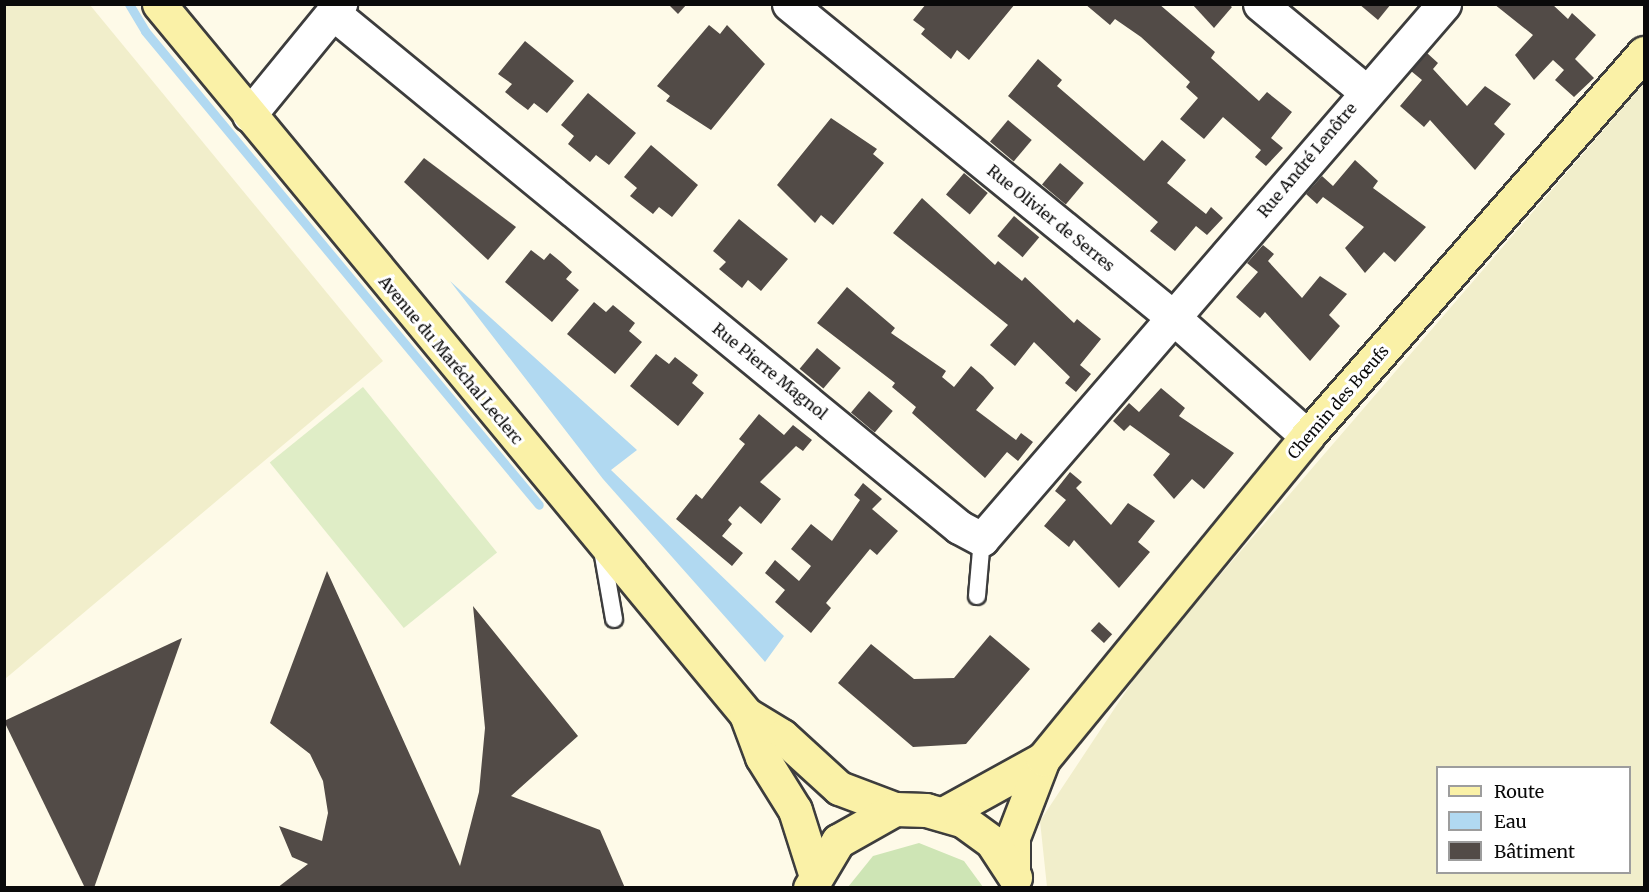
<!DOCTYPE html>
<meta charset="utf-8">
<style>
body{margin:0}
#map{position:relative;width:1649px;height:892px;overflow:hidden;background:#fefae8;font-family:Merriweather,serif}
div>[style]{position:absolute}
.farmland>*{inset:0;background:#f1eecb}
.green>*{inset:0;background:#cee5b5}
.pitch>*{inset:0;background:#dfedc6;transform-origin:0 0}
.water>*{inset:0;background:#b1d9f1}
.stream>*{height:9px;margin:-4.5px;padding:0 4.5px;transform-origin:4.5px;border-radius:4.5px;background:#b1d9f1}
.building>*{inset:0;background:#524b47;transform-origin:0 0}
.roads{filter:drop-shadow(2px 0 #3d3d3d) drop-shadow(-2px 0 #3d3d3d) drop-shadow(0 2px #3d3d3d) drop-shadow(0 -2px #3d3d3d)}
.lane>*{height:16px;margin:-8px;padding:0 8px;transform-origin:8px;border-radius:8px;background:#fff}
.street>*{height:33px;margin:-16.5px;padding:0 16.5px;transform-origin:16.5px;border-radius:16.5px;background:#fff}
.secondary>*{height:33px;margin:-16.5px;padding:0 16.5px;transform-origin:16.5px;border-radius:16.5px;background:#faf1a7}
span{translate:-50% -50%;white-space:nowrap;text-align:center;line-height:1.15;-webkit-text-stroke:6px #fff;paint-order:stroke}
.street-label{font-size:16px;color:#0a0a0a}
.frame{position:absolute;inset:0;border:6px solid #0a0a0a;pointer-events:none}
.legend{position:absolute;left:1436px;top:766px;width:195px;height:108px;box-sizing:border-box;background:#fff;border:2px solid #9d9d9d;margin:0;padding:8px 10px;list-style:none;font-size:18px;color:#0a0a0a}
.legend li{display:flex;align-items:center;gap:12px;height:30px}
.legend b{width:30px;border:2px solid #9d9d9d}
</style>
<div id="map">
<div class="farmland">
<div style="clip-path:polygon(5px 4px,90px 5px,383px 361px,5px 679px)"></div>
<div style="clip-path:polygon(evenodd,1644px 83px,1644px 887px,1047px 887px,1040px 821px,1146px 661px,1644px 83px,1438px 768px,1630px 768px,1630px 872px,1438px 872px,1438px 768px)"></div>
</div>
<div class="green">
<div style="clip-path:polygon(919px 843px,964px 861px,983px 887px,848px 887px,873px 856px)"></div>
</div>
<div class="pitch">
<div style="left:363px;top:387px;width:213px;height:120px;rotate:51deg"></div>
</div>
<div class="water">
<div style="clip-path:polygon(450px 281px,637px 450px,611px 470px,784px 636px,765px 662px,603px 479px)"></div>
</div>
<div class="stream">
<div style="left:129px;top:4px;width:31px;rotate:59deg"></div>
<div style="left:145px;top:31px;width:616px;rotate:50.27deg"></div>
</div>
<div class="building">
<div style="clip-path:polygon(668px 4px,687px 4px,678px 14px)"></div>
<div style="clip-path:polygon(926px 4px,1015px 4px,969px 60px,957px 50px,951px 59px,921px 34px,925px 29px,913px 20px)"></div>
<div style="clip-path:polygon(1085px 4px,1159px 4px,1215px 52px,1211px 58px,1259px 101px,1267px 92px,1292px 112px,1271px 138px,1283px 148px,1266px 166px,1255px 157px,1261px 150px,1223px 117px,1204px 139px,1180px 119px,1198px 98px,1186px 87px,1190px 82px,1141px 37px,1115px 19px,1110px 25px)"></div>
<div style="clip-path:polygon(1192px 4px,1228px 4px,1232px 7px,1214px 28px)"></div>
<div style="clip-path:polygon(1359px 4px,1391px 4px,1378px 20px)"></div>
<div style="clip-path:polygon(1494px 4px,1552px 4px,1568px 19px,1572px 13px,1596px 35px,1575px 59px,1594px 78px,1574px 97px,1555px 80px,1564px 70px,1553px 60px,1534px 80px,1515px 55px,1533px 35px)"></div>
<div style="clip-path:polygon(709px 25px,720px 34px,727px 25px,765px 64px,711px 130px,666px 101px,670px 96px,657px 86px)"></div>
<div style="clip-path:polygon(525px 41px,574px 81px,547px 113px,534px 103px,528px 110px,516px 101px,505px 92px,512px 84px,498px 74px)"></div>
<div style="clip-path:polygon(1427px 53px,1438px 63px,1433px 69px,1467px 106px,1485px 86px,1511px 104px,1494px 124px,1505px 134px,1475px 170px,1430px 120px,1424px 127px,1400px 106px,1422px 80px,1411px 71px)"></div>
<div style="clip-path:polygon(1038px 59px,1062px 80px,1057px 86px,1144px 161px,1162px 140px,1186px 160px,1167px 183px,1206px 214px,1211px 207px,1223px 218px,1207px 235px,1196px 226px,1175px 251px,1150px 231px,1158px 222px,1008px 96px)"></div>
<div style="clip-path:polygon(588px 93px,636px 133px,609px 165px,596px 155px,590px 162px,568px 144px,574px 136px,561px 125px)"></div>
<div style="clip-path:polygon(831px 118px,877px 149px,873px 154px,884px 163px,833px 225px,821px 215px,815px 223px,777px 185px)"></div>
<div style="left:1008px;top:120px;width:31px;height:28px;rotate:40deg"></div>
<div style="clip-path:polygon(651px 145px,698px 185px,672px 217px,659px 207px,653px 214px,630px 196px,637px 188px,624px 177px)"></div>
<div style="clip-path:polygon(424px 158px,516px 227px,488px 260px,404px 182px)"></div>
<div style="clip-path:polygon(1355px 160px,1378px 181px,1373px 188px,1426px 227px,1395px 262px,1384px 252px,1365px 273px,1345px 248px,1364px 227px,1323px 197px,1317px 204px,1306px 194px,1322px 176px,1333px 186px)"></div>
<div style="left:1060px;top:163px;width:31px;height:28px;rotate:40deg"></div>
<div style="left:964px;top:173px;width:31px;height:28px;rotate:40deg"></div>
<div style="clip-path:polygon(922px 198px,995px 265px,998px 261px,1022px 281px,1025px 277px,1074px 323px,1077px 319px,1101px 339px,1080px 365px,1091px 374px,1076px 392px,1065px 383px,1070px 377px,1034px 342px,1015px 366px,990px 345px,1008px 325px,893px 233px)"></div>
<div style="left:1014px;top:216px;width:33px;height:26px;rotate:40deg"></div>
<div style="clip-path:polygon(739px 219px,788px 259px,761px 291px,748px 280px,742px 288px,719px 269px,726px 262px,713px 251px)"></div>
<div style="clip-path:polygon(1263px 245px,1274px 254px,1268px 261px,1302px 298px,1320px 276px,1347px 294px,1329px 315px,1340px 326px,1310px 361px,1265px 312px,1260px 318px,1236px 297px,1258px 272px,1247px 263px)"></div>
<div style="clip-path:polygon(531px 250px,544px 260px,550px 253px,561px 262px,572px 272px,566px 279px,579px 290px,552px 322px,505px 282px)"></div>
<div style="clip-path:polygon(847px 287px,895px 328px,891px 333px,946px 371px,942px 377px,954px 387px,971px 366px,983px 376px,994px 388px,976px 410px,1016px 440px,1021px 433px,1033px 442px,1018px 461px,1007px 452px,985px 478px,912px 413px,916px 407px,892px 387px,895px 383px,817px 323px)"></div>
<div style="clip-path:polygon(594px 302px,606px 312px,613px 305px,635px 323px,629px 331px,642px 342px,615px 374px,567px 334px)"></div>
<div style="left:817px;top:348px;width:31px;height:27px;rotate:40deg"></div>
<div style="clip-path:polygon(656px 354px,669px 364px,675px 357px,698px 375px,692px 383px,704px 393px,678px 426px,630px 386px)"></div>
<div style="clip-path:polygon(1161px 388px,1185px 408px,1179px 416px,1234px 453px,1204px 489px,1192px 479px,1174px 499px,1153px 475px,1170px 454px,1130px 425px,1124px 431px,1113px 421px,1129px 403px,1139px 412px)"></div>
<div style="left:869px;top:391px;width:31px;height:28px;rotate:40deg"></div>
<div style="clip-path:polygon(759px 414px,784px 435px,793px 425px,812px 440px,803px 451px,796px 446px,760px 482px,781px 499px,761px 524px,740px 506px,728px 520px,732px 524px,722px 536px,743px 553px,732px 566px,676px 519px,696px 494px,702px 499px,745px 444px,739px 439px)"></div>
<div style="clip-path:polygon(1070px 472px,1082px 482px,1076px 488px,1111px 525px,1128px 503px,1155px 521px,1138px 542px,1150px 552px,1119px 588px,1074px 540px,1069px 547px,1044px 526px,1066px 500px,1055px 491px)"></div>
<div style="clip-path:polygon(863px 483px,882px 499px,872px 509px,898px 531px,877px 555px,870px 549px,826px 603px,831px 608px,811px 633px,775px 602px,785px 590px,765px 573px,775px 560px,799px 581px,811px 566px,791px 549px,811px 524px,832px 541px,860px 500px,854px 495px)"></div>
<div style="clip-path:polygon(327px 571px,460px 866px,479px 792px,485px 728px,473px 606px,578px 736px,511px 796px,600px 830px,625px 888px,277px 888px,308px 864px,292px 857px,279px 826px,322px 841px,328px 813px,323px 781px,310px 754px,270px 723px)"></div>
<div style="left:1099px;top:622px;width:18px;height:12px;rotate:43deg"></div>
<div style="clip-path:polygon(990px 635px,1030px 669px,966px 744px,913px 747px,838px 683px,871px 644px,914px 679px,954px 678px)"></div>
<div style="clip-path:polygon(182px 638px,94px 888px,85px 888px,4px 721px)"></div>
</div>
<div class="roads">
<div class="lane">
<div style="left:602px;top:550px;width:70px;rotate:80.1deg"></div>
<div style="left:977px;top:596px;width:57px;rotate:-85deg"></div>
</div>
<div class="street">
<div style="left:789px;top:4px;width:497px;rotate:39.2deg"></div>
<div style="left:1174px;top:318px;width:178px;rotate:41.6deg"></div>
<div style="left:1260px;top:4px;width:136px;rotate:39.6deg"></div>
<div style="left:333px;top:13px;width:810px;rotate:39.39deg"></div>
<div style="left:959px;top:527px;width:26px;rotate:28deg"></div>
<div style="left:982px;top:539px;width:707px;rotate:-49.19deg"></div>
<div style="left:249px;top:115px;width:144px;rotate:-50.7deg"></div>
</div>
<div class="secondary">
<div style="left:159px;top:4px;width:921px;rotate:50.42deg"></div>
<div style="left:746px;top:714px;width:42px;rotate:31.4deg"></div>
<div style="left:782px;top:736px;width:77px;rotate:42.4deg"></div>
<div style="left:839px;top:788px;width:60px;rotate:20.6deg"></div>
<div style="left:746px;top:714px;width:46px;rotate:69.6deg"></div>
<div style="left:762px;top:757px;width:62px;rotate:58.1deg"></div>
<div style="left:795px;top:810px;width:66px;rotate:72.4deg"></div>
<div style="left:945px;top:813px;width:112px;rotate:-28.9deg"></div>
<div style="left:1013px;top:872px;width:35px;rotate:-90deg"></div>
<div style="left:1013px;top:837px;width:84px;rotate:-69deg"></div>
<div style="left:1043px;top:759px;width:417px;rotate:-50.7deg"></div>
<div style="left:1307px;top:436px;width:510px;rotate:-48.66deg"></div>
<div style="left:810px;top:888px;width:55px;rotate:-59.2deg"></div>
<div style="left:838px;top:841px;width:65px;rotate:-29.3deg"></div>
<div style="left:895px;top:809px;width:31px;rotate:2deg"></div>
<div style="left:926px;top:810px;width:37px;rotate:16deg"></div>
<div style="left:962px;top:820px;width:37px;rotate:36deg"></div>
<div style="left:992px;top:842px;width:42px;rotate:56.7deg"></div>
</div>
</div>
<div class="street-label">
<span style="left:1307px;top:160px;rotate:-50deg">Rue André Lenôtre</span>
<span style="left:1051px;top:218px;rotate:39deg">Rue Olivier de Serres</span>
<span style="left:451px;top:360px;rotate:50deg">Avenue du Maréchal Leclerc</span>
<span style="left:770px;top:371px;rotate:39deg">Rue Pierre Magnol</span>
<span style="left:1338px;top:402px;rotate:-49deg">Chemin des Bœufs</span>
</div>
<div class="frame"></div>
<ul class="legend">
<li><b style="height:8px;background:#faf1a7"></b>Route</li>
<li><b style="height:16px;background:#b1d9f1"></b>Eau</li>
<li><b style="height:16px;background:#524b47"></b>Bâtiment</li>
</ul>
</div>
